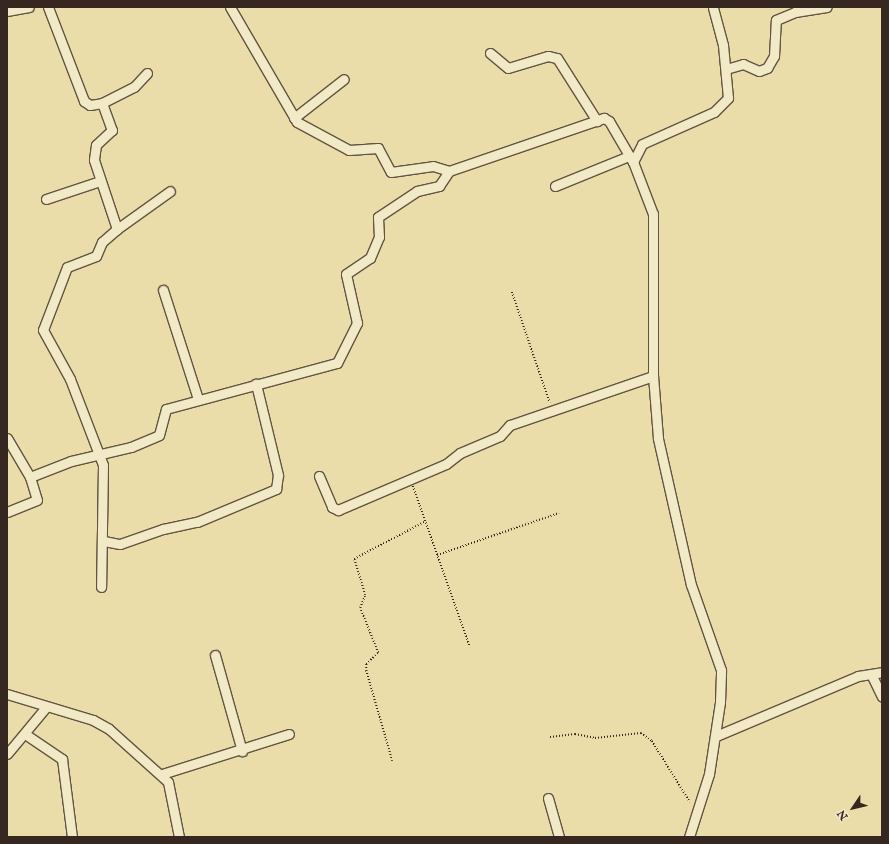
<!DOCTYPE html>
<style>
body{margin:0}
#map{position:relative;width:889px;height:844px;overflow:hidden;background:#ebdda9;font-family:"IM FELL English",serif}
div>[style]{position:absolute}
.path>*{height:1.5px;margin-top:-0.75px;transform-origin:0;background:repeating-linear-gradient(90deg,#362720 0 1px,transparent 0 3px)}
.roads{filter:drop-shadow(1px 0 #635442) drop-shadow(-1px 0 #635442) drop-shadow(0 1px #635442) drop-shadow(0 -1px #635442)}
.minor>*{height:9px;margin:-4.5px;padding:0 4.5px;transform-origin:4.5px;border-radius:4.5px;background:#f2e9c7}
span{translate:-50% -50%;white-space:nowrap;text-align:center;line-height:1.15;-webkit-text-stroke:3px #f2e9c7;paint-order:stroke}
.frame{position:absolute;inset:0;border:8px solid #362720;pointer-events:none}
.north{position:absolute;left:833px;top:788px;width:40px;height:40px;-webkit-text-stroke:3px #f2e9c7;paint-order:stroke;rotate:235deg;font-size:11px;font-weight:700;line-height:16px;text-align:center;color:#362720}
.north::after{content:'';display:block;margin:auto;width:14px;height:18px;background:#362720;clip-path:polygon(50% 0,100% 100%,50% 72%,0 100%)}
</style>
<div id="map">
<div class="path">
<div style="left:512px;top:292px;width:117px;rotate:71.1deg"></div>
<div style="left:413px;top:486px;width:171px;rotate:70.5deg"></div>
<div style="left:437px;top:555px;width:129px;rotate:-19deg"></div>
<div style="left:550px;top:737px;width:25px;rotate:-7deg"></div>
<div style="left:575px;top:734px;width:20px;rotate:11deg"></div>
<div style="left:595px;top:738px;width:46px;rotate:-6.2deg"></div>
<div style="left:641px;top:733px;width:14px;rotate:36deg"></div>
<div style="left:652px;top:741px;width:72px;rotate:58.1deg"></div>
<div style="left:392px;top:761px;width:94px;rotate:-106.1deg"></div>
<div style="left:366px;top:671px;width:7px;rotate:-90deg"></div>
<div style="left:366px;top:664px;width:16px;rotate:-43deg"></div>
<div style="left:378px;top:653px;width:48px;rotate:-111.8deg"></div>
<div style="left:360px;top:608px;width:14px;rotate:-69deg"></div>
<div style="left:365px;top:595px;width:38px;rotate:-107deg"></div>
<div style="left:354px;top:559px;width:81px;rotate:-27.8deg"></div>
</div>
<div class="roads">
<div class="minor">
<div style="left:48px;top:7px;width:101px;rotate:69deg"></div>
<div style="left:84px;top:101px;width:7px;rotate:34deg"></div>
<div style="left:90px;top:105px;width:12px;rotate:-9deg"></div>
<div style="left:102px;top:103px;width:29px;rotate:70deg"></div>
<div style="left:112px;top:130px;width:22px;rotate:137deg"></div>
<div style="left:96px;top:145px;width:15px;rotate:98deg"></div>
<div style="left:94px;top:160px;width:73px;rotate:71.6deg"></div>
<div style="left:117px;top:229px;width:20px;rotate:139deg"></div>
<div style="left:102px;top:242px;width:15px;rotate:113deg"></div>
<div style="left:96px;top:256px;width:31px;rotate:159deg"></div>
<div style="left:67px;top:267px;width:67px;rotate:110.9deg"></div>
<div style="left:43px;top:330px;width:56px;rotate:61.1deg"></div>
<div style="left:70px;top:379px;width:92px;rotate:69deg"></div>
<div style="left:103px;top:465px;width:122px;rotate:90.9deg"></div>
<div style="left:230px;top:7px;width:133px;rotate:59.8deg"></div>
<div style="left:297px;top:122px;width:59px;rotate:28.3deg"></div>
<div style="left:349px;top:150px;width:29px;rotate:-4deg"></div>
<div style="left:378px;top:148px;width:27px;rotate:62deg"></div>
<div style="left:391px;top:172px;width:42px;rotate:-8.1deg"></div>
<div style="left:433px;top:166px;width:17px;rotate:17deg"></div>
<div style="left:449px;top:171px;width:164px;rotate:-18.9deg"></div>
<div style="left:604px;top:118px;width:6px;rotate:31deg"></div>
<div style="left:609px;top:121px;width:48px;rotate:59.7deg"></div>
<div style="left:7px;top:11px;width:22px;rotate:-10deg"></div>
<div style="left:490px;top:53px;width:23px;rotate:40deg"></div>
<div style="left:508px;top:68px;width:42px;rotate:-16.7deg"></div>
<div style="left:548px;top:56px;width:9px;rotate:13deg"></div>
<div style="left:557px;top:58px;width:75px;rotate:57.6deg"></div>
<div style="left:726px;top:69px;width:18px;rotate:-16deg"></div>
<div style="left:743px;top:64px;width:17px;rotate:24deg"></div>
<div style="left:759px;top:71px;width:9px;rotate:-21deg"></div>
<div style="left:767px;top:68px;width:14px;rotate:-60deg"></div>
<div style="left:774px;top:56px;width:36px;rotate:-87deg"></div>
<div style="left:776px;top:20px;width:21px;rotate:-23deg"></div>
<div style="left:795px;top:12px;width:32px;rotate:-9deg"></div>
<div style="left:102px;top:103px;width:36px;rotate:-27deg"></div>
<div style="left:134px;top:87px;width:19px;rotate:-47deg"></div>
<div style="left:294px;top:118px;width:63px;rotate:-38deg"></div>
<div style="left:555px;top:186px;width:80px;rotate:-22.1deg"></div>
<div style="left:46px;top:199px;width:57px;rotate:-18.4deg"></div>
<div style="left:117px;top:229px;width:65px;rotate:-35.6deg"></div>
<div style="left:163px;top:290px;width:114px;rotate:72.2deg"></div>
<div style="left:7px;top:438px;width:45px;rotate:59.5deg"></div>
<div style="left:319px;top:476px;width:34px;rotate:67deg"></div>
<div style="left:332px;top:507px;width:7px;rotate:27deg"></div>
<div style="left:338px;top:510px;width:117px;rotate:-23.1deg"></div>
<div style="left:446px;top:464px;width:18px;rotate:-38deg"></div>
<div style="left:460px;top:453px;width:43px;rotate:-23deg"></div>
<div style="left:500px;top:436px;width:15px;rotate:-48deg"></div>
<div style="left:510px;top:425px;width:151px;rotate:-18.9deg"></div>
<div style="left:7px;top:512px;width:32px;rotate:-22deg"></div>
<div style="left:37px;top:500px;width:24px;rotate:-107deg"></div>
<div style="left:30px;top:477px;width:44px;rotate:-21.3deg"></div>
<div style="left:71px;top:461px;width:62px;rotate:-13.1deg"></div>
<div style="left:131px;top:447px;width:30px;rotate:-23deg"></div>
<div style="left:159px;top:435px;width:27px;rotate:-75deg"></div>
<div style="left:166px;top:409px;width:177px;rotate:-15.1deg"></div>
<div style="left:337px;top:363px;width:45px;rotate:-63.4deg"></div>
<div style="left:357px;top:323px;width:50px;rotate:-102.7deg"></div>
<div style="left:346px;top:274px;width:29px;rotate:-34deg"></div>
<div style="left:370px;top:258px;width:23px;rotate:-67deg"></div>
<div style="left:379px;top:237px;width:20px;rotate:-93deg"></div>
<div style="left:378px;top:217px;width:47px;rotate:-33.7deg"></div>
<div style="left:417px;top:191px;width:23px;rotate:-13deg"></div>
<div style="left:439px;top:186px;width:18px;rotate:-56deg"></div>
<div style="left:104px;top:541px;width:16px;rotate:11deg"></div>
<div style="left:120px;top:544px;width:46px;rotate:-19.2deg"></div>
<div style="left:163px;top:529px;width:35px;rotate:-12deg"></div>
<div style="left:197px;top:522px;width:86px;rotate:-22.7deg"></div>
<div style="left:276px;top:489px;width:14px;rotate:-82deg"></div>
<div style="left:278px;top:475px;width:94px;rotate:-103.6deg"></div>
<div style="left:215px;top:655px;width:100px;rotate:74.3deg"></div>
<div style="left:871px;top:674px;width:25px;rotate:64deg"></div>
<div style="left:7px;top:694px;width:90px;rotate:16.8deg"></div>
<div style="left:93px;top:720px;width:18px;rotate:29deg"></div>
<div style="left:109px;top:729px;width:79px;rotate:41.9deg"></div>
<div style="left:168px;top:782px;width:56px;rotate:78.7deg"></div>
<div style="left:25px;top:734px;width:45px;rotate:34deg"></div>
<div style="left:62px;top:759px;width:79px;rotate:82.7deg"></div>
<div style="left:716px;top:736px;width:154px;rotate:-22.9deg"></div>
<div style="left:858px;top:676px;width:24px;rotate:-9deg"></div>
<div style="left:7px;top:754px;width:61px;rotate:-50.3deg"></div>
<div style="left:162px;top:774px;width:133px;rotate:-17.5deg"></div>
<div style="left:548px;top:798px;width:41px;rotate:74.2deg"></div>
<div style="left:689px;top:837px;width:66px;rotate:-72.4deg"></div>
<div style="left:709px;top:774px;width:73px;rotate:-81.3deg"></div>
<div style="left:720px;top:702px;width:32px;rotate:-88deg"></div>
<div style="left:721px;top:670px;width:90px;rotate:-109.4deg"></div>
<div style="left:691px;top:585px;width:151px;rotate:-102.7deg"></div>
<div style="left:658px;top:438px;width:62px;rotate:-94.6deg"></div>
<div style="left:653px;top:376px;width:162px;rotate:-90deg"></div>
<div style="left:653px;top:214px;width:56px;rotate:-111deg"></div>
<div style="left:633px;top:162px;width:20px;rotate:-63deg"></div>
<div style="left:642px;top:144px;width:79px;rotate:-24deg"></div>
<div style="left:714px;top:112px;width:20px;rotate:-45deg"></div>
<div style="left:728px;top:98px;width:53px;rotate:-95.4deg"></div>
<div style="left:723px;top:45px;width:39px;rotate:-105deg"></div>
</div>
</div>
<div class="frame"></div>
<div class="north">N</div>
</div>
